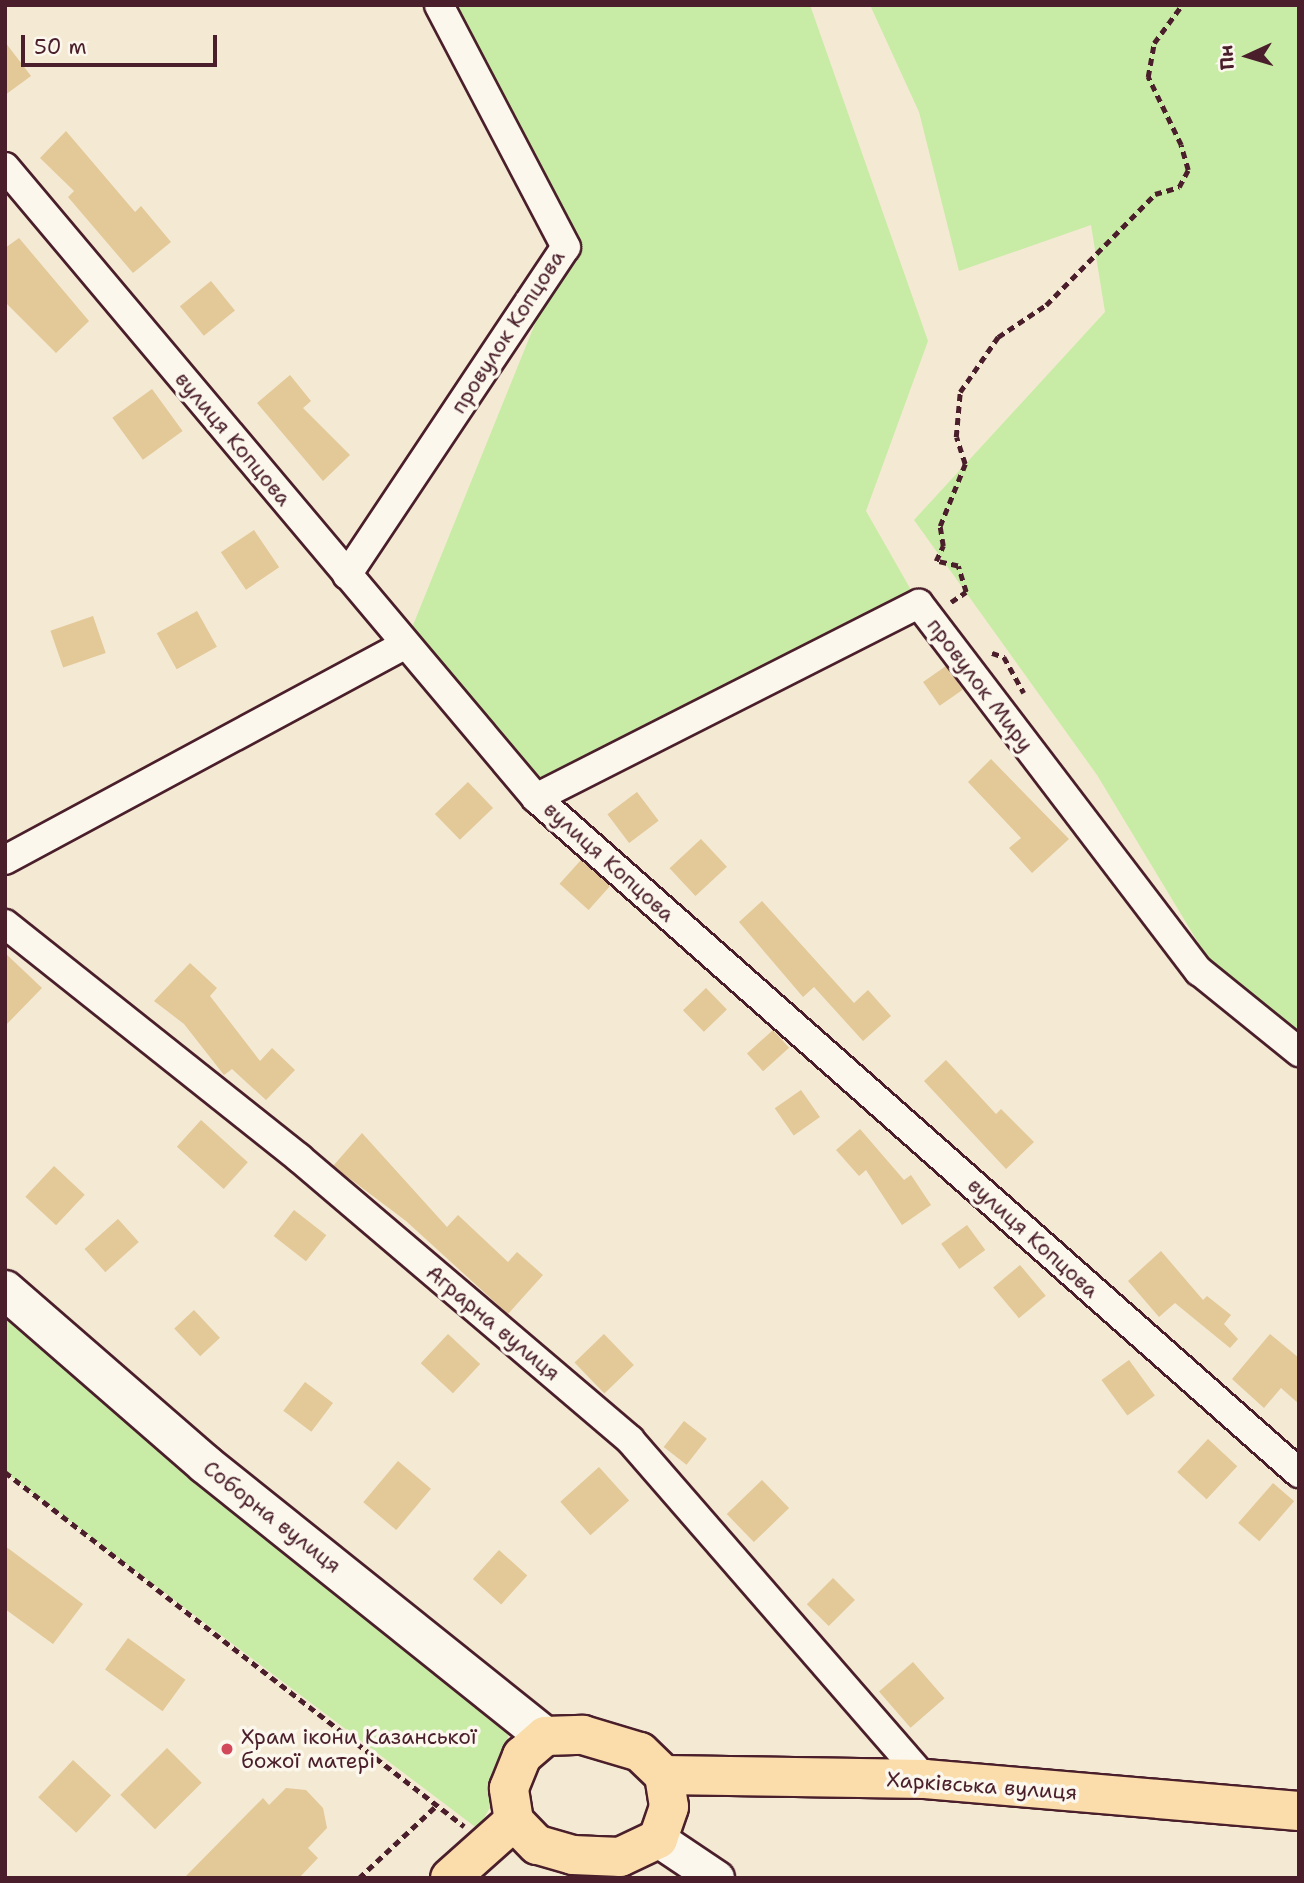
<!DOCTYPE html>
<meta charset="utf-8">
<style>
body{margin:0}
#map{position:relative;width:1304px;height:1883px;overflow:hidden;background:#f4e9d3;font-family:"Shantell Sans",sans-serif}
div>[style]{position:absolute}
.green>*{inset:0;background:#c8eca6}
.building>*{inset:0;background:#e3c898;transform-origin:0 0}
.path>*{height:4.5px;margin-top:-2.25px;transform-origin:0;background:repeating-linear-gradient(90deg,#4a1f2b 0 7px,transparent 0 12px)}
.roads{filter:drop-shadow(2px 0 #4a1f2b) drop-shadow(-2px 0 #4a1f2b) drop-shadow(0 2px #4a1f2b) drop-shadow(0 -2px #4a1f2b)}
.minor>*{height:28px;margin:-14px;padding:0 14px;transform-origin:14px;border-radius:14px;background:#fbf7ec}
.tertiary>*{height:35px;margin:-17.5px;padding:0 17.5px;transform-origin:17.5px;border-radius:17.5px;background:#fbf7ec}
.secondary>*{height:38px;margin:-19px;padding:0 19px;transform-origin:19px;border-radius:19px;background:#fbf7ec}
.primary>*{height:38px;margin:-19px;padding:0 19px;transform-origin:19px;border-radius:19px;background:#faddab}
.dots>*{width:19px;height:19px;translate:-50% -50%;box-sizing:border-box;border:4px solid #fbf7ec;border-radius:50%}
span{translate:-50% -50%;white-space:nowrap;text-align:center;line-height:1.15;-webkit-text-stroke:7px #fbf7ec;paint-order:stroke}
.street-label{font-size:21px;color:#4a1f2b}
.poi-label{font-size:21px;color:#4a1f2b}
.left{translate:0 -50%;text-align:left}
.frame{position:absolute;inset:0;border:7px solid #4a1f2b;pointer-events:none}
.north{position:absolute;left:1213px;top:21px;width:70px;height:70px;-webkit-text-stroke:5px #fbf7ec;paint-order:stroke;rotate:266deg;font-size:19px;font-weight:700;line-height:28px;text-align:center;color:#4a1f2b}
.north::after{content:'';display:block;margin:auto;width:24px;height:32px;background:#4a1f2b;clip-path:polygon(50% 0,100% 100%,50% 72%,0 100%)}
.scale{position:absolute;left:21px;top:35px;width:196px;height:32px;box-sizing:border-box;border:4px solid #4a1f2b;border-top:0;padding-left:9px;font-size:21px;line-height:24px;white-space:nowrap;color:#4a1f2b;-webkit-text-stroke:5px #fbf7ec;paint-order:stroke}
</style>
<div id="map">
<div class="green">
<div style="clip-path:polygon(439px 5px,810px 5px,928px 341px,866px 511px,919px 604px,536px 798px,405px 645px,566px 247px)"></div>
<div style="clip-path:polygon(870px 5px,1299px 5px,1299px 1033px,1225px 987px,1097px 775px,914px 520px,1105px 312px,1091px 225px,959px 271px,919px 112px)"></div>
<div style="clip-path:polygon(5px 1290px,511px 1720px,498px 1793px,478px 1829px,5px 1472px)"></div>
</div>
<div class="building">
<div style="clip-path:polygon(5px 42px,31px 76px,5px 95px)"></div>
<div style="clip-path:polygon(66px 131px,135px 212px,141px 206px,171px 242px,133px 273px,68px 197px,74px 191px,40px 158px)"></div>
<div style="clip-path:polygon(19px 238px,89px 321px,56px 353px,5px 302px,5px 248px)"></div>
<div style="left:211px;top:281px;width:38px;height:40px;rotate:51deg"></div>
<div style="clip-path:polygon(290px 375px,311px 401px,303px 408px,350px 455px,323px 481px,257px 403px)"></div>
<div style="left:152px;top:389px;width:52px;height:49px;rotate:54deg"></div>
<div style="left:254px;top:530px;width:45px;height:40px;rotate:56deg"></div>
<div style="left:197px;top:611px;width:41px;height:46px;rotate:61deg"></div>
<div style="left:93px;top:616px;width:39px;height:45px;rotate:71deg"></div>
<div style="left:946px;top:666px;width:29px;height:28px;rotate:55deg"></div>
<div style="clip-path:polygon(991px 759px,1069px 839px,1032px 873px,1009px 848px,1021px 838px,968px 782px)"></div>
<div style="left:468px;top:782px;width:36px;height:46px;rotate:46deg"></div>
<div style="left:637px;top:792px;width:36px;height:37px;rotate:53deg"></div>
<div style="left:701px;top:839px;width:38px;height:43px;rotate:47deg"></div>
<div style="left:581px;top:860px;width:39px;height:32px;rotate:42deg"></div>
<div style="clip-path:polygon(762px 901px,854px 1003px,868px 990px,891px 1016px,863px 1041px,814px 987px,803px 997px,739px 922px)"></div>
<div style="clip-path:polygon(5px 953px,42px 988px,5px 1026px)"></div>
<div style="clip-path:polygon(190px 963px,217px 988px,210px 996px,260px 1061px,272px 1048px,295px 1070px,266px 1100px,232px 1069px,224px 1075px,184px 1024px,154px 1001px)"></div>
<div style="left:706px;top:988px;width:30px;height:32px;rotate:46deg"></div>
<div style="left:773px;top:1030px;width:24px;height:35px;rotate:48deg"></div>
<div style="clip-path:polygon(946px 1060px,996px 1114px,1001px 1109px,1034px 1142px,1006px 1169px,924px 1081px)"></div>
<div style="left:801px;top:1090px;width:33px;height:32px;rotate:55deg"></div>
<div style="left:201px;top:1120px;width:63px;height:36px;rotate:42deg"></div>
<div style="clip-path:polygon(860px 1129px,904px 1180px,911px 1175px,931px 1205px,902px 1225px,866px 1170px,859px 1176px,836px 1150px)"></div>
<div style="clip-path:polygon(362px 1133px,447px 1227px,458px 1215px,508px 1262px,517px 1252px,543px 1275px,508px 1314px,406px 1221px,333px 1166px)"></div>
<div style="left:54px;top:1166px;width:42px;height:42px;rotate:43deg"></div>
<div style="left:294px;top:1210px;width:41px;height:33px;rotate:38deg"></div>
<div style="left:118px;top:1219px;width:31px;height:45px;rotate:48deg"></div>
<div style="left:967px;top:1225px;width:31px;height:32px;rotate:54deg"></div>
<div style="clip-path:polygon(1161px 1251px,1203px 1300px,1207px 1296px,1231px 1315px,1224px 1324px,1238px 1339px,1230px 1348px,1175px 1303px,1159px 1317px,1128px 1281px)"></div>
<div style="left:1020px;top:1265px;width:40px;height:35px;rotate:50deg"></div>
<div style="left:194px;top:1310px;width:38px;height:27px;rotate:47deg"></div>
<div style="left:448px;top:1334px;width:44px;height:40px;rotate:43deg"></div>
<div style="left:604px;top:1334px;width:43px;height:41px;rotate:46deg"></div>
<div style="clip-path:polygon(1270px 1334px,1299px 1358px,1299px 1404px,1281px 1388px,1264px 1408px,1232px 1379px)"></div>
<div style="left:1129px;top:1360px;width:44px;height:34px;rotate:54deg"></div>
<div style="left:305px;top:1382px;width:35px;height:36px;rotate:37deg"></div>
<div style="left:684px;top:1421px;width:29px;height:33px;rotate:38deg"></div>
<div style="left:1208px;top:1439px;width:40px;height:45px;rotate:43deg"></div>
<div style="left:398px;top:1461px;width:43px;height:54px;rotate:40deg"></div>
<div style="left:599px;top:1467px;width:45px;height:52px;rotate:48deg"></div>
<div style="left:762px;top:1480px;width:39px;height:49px;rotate:46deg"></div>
<div style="left:1273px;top:1483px;width:28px;height:53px;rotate:41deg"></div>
<div style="clip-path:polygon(5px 1546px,83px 1604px,53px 1644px,5px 1609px)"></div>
<div style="left:499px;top:1550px;width:38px;height:39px;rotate:42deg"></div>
<div style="left:833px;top:1578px;width:31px;height:37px;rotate:45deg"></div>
<div style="left:128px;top:1638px;width:71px;height:39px;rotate:36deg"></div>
<div style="left:913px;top:1662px;width:48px;height:45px;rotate:49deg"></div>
<div style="left:167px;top:1748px;width:49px;height:66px;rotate:45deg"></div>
<div style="left:73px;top:1760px;width:52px;height:51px;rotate:43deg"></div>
<div style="clip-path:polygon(286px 1788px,306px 1790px,323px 1808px,327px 1828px,308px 1848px,318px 1858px,299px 1878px,184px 1878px,263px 1798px,269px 1805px)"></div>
</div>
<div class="path">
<div style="left:951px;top:602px;width:18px;rotate:-34deg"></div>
<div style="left:966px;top:592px;width:27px;rotate:-107deg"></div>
<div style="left:958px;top:566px;width:23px;rotate:-167deg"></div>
<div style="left:936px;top:561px;width:17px;rotate:-65deg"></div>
<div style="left:943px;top:546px;width:20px;rotate:-99deg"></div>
<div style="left:940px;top:526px;width:67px;rotate:-68deg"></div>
<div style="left:965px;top:464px;width:28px;rotate:-108deg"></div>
<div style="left:956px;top:437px;width:45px;rotate:-84.9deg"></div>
<div style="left:960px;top:392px;width:67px;rotate:-55.4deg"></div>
<div style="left:998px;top:337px;width:58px;rotate:-33.7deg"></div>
<div style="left:1046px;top:305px;width:156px;rotate:-45.5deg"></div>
<div style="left:1155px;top:194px;width:25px;rotate:-16deg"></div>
<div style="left:1179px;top:187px;width:19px;rotate:-62deg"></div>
<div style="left:1188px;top:170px;width:26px;rotate:-106deg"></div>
<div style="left:1181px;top:145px;width:76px;rotate:-115.9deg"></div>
<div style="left:1148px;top:77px;width:35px;rotate:-80deg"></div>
<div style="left:1154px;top:43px;width:47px;rotate:-53.6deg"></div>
<div style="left:992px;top:653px;width:13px;rotate:18deg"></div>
<div style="left:1004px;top:657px;width:41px;rotate:60.9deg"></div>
<div style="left:5px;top:1472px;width:580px;rotate:37.64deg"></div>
<div style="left:359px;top:1878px;width:108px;rotate:-43.1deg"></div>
</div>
<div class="roads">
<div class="minor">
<div style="left:5px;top:167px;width:825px;rotate:49.92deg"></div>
<div style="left:536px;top:798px;width:1019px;rotate:41.5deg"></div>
<div style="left:347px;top:575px;width:394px;rotate:-56.3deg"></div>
<div style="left:566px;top:247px;width:273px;rotate:-117.7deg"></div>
<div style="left:536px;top:798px;width:429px;rotate:-26.9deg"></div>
<div style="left:919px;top:604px;width:462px;rotate:52.7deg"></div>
<div style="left:1199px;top:971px;width:129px;rotate:39deg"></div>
<div style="left:5px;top:860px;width:454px;rotate:-28.3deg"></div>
<div style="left:5px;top:924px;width:376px;rotate:38.5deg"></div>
<div style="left:299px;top:1158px;width:435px;rotate:40.4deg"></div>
<div style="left:630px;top:1440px;width:449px;rotate:49deg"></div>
</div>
<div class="tertiary">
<div style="left:658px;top:1839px;width:70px;rotate:33.9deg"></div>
</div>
<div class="secondary">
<div style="left:5px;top:1290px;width:265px;rotate:41deg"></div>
<div style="left:205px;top:1464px;width:435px;rotate:38.7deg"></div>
</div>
<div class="primary">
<div style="left:583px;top:1735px;width:59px;rotate:16.6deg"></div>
<div style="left:640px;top:1752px;width:33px;rotate:44deg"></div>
<div style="left:664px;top:1775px;width:32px;rotate:81deg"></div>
<div style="left:669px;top:1807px;width:34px;rotate:109deg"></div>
<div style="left:658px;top:1839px;width:42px;rotate:154.7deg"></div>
<div style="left:620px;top:1857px;width:47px;rotate:-177.6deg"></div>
<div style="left:573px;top:1855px;width:37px;rotate:-164deg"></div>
<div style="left:537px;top:1845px;width:33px;rotate:-134deg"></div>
<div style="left:514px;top:1821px;width:33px;rotate:-99deg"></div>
<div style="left:509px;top:1788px;width:35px;rotate:-68deg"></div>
<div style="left:522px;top:1756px;width:30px;rotate:-41deg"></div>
<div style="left:545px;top:1736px;width:38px;rotate:-2deg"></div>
<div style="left:664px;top:1775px;width:261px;rotate:0.9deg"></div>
<div style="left:925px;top:1779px;width:375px;rotate:4.9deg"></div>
<div style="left:450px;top:1878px;width:86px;rotate:-41.7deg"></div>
</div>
</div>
<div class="dots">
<div style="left:227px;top:1749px;background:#d1495b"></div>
</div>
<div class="street-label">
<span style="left:508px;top:332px;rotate:-57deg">провулок Копцова</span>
<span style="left:233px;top:439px;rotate:50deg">вулиця Копцова</span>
<span style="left:980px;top:685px;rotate:53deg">провулок Миру</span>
<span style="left:609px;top:862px;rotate:42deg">вулиця Копцова</span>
<span style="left:1033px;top:1238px;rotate:42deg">вулиця Копцова</span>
<span style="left:493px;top:1323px;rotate:40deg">Аграрна вулиця</span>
<span style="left:272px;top:1517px;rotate:38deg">Соборна вулиця</span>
<span style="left:982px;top:1786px;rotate:4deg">Харківська вулиця</span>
</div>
<div class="poi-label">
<span class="left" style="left:241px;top:1749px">Храм ікони Казанської<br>божої матері</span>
</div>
<div class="frame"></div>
<div class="north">Пн</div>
<div class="scale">50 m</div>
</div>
